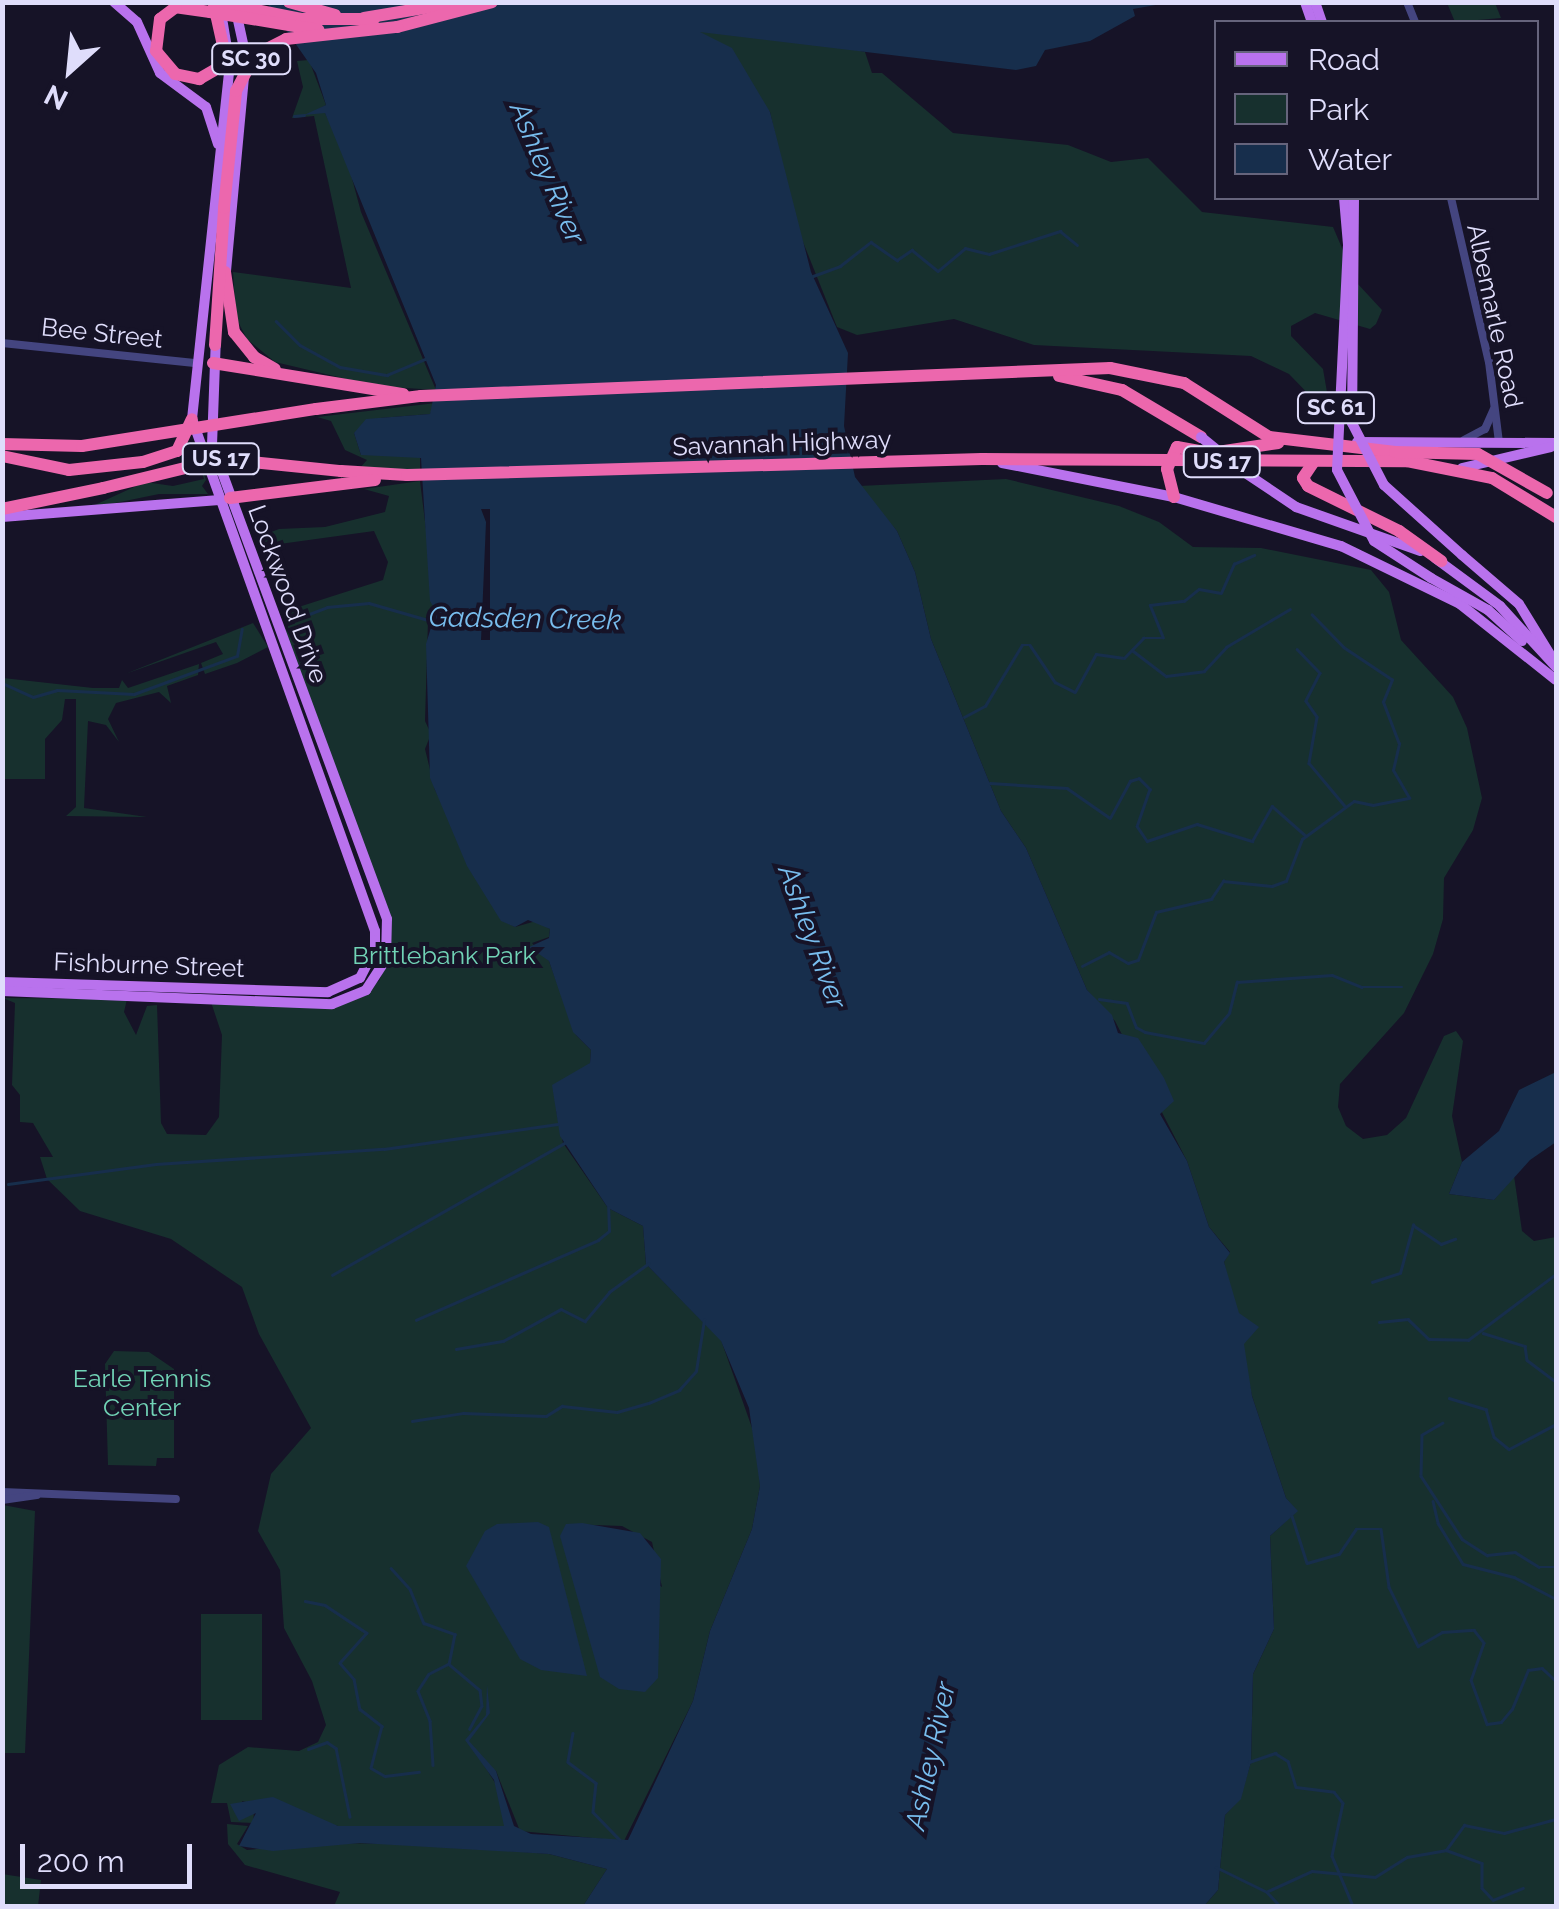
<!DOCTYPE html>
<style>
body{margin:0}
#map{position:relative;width:1559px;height:1909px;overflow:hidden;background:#161327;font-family:Raleway,sans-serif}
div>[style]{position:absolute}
.green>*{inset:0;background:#17302e;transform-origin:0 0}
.water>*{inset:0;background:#172e4c}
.pier>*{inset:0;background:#161327}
.stream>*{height:2.5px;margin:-1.25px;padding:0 1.25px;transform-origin:1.25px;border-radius:1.25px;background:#172e4c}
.minor>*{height:8px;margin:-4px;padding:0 4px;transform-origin:4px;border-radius:4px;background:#444580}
.major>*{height:10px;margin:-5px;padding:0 5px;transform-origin:5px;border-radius:5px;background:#b972ed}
.highway>*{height:12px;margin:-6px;padding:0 6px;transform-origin:6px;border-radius:6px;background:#ec67ad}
.major-bridge>*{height:10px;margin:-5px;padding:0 5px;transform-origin:5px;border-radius:5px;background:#b972ed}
.highway-bridge>*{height:12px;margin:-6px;padding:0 6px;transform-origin:6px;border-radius:6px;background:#ec67ad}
span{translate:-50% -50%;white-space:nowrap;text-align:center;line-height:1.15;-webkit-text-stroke:8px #161327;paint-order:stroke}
.shield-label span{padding:2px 8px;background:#161327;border:2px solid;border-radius:8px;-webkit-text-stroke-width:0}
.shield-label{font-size:22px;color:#dfddfb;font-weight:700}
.street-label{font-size:25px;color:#dfddfb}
.park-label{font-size:25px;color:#71d3b6}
.water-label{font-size:28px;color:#78bdee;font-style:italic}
.frame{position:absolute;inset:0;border:5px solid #dfddfb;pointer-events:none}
.legend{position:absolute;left:1214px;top:20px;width:325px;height:180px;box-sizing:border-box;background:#161327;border:2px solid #66647c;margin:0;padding:12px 18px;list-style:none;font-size:30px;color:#dfddfb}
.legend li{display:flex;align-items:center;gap:20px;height:50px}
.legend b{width:50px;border:2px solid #66647c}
.north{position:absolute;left:20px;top:20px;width:100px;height:100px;-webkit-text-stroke:8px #161327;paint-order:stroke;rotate:207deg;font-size:28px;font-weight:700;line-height:40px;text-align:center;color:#dfddfb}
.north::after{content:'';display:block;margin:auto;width:35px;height:45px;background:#dfddfb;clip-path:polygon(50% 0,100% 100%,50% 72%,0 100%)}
.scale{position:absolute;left:20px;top:1844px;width:172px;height:45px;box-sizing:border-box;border:5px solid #dfddfb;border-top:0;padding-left:12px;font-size:30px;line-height:35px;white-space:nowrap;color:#dfddfb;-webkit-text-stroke:8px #161327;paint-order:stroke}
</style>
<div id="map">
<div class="green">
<div style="clip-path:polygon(1447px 3px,1495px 3px,1501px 18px,1455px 22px)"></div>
<div style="clip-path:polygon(697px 31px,808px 40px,865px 52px,872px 73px,882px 73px,953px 133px,1068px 145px,1111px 162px,1148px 158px,1202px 212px,1333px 227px,1357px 283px,1382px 310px,1376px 324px,1370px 329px,1315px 313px,1291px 326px,1291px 336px,1323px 369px,1328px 398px,1318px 404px,1289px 374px,1251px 356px,1034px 345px,954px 319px,857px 335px,837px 327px,795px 222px,770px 112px)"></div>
<div style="clip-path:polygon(309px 60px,326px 105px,309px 114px,324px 111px,346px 156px,361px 212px,436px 390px,376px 386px,275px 362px,247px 339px,236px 318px,233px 272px,351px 288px,314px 116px,292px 118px,303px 87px,297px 61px)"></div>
<div style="clip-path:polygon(436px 403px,430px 414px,380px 418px,354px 433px,361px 455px,420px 454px,420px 469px,359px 469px,367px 460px,345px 450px,331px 421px,317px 417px)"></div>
<div style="clip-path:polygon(191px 438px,206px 480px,202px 486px,208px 494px,159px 494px,86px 509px,145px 482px,173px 486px,204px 479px)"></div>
<div style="clip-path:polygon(1006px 479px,1119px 506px,1159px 522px,1193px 547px,1261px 548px,1371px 570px,1389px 592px,1401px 640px,1453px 697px,1467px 728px,1482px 798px,1473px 830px,1444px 878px,1443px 919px,1433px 954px,1404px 1013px,1340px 1084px,1338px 1107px,1346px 1126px,1363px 1139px,1387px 1135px,1406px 1118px,1444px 1036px,1456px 1031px,1463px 1041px,1452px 1116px,1462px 1162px,1449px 1194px,1494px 1200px,1514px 1176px,1522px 1231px,1534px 1241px,1556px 1237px,1556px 1906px,1204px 1906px,1218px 1890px,1225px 1815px,1240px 1799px,1251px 1762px,1253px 1674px,1274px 1629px,1270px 1536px,1297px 1511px,1286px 1498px,1252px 1396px,1224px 1262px,1230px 1252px,1209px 1227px,1187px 1161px,1115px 1021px,1087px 990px,1026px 848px,1001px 811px,931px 639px,915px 572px,897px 531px,859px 486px)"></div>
<div style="clip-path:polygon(evenodd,420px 481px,436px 611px,428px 621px,425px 721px,431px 734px,425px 749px,435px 790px,502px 920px,515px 927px,536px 921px,550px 929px,549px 937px,532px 943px,549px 961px,576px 1035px,591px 1050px,590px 1063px,556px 1110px,563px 1143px,608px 1208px,643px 1226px,646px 1264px,721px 1340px,757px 1442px,760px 1486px,752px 1529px,710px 1631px,693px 1701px,624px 1841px,520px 1831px,496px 1771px,482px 1762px,497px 1786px,505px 1826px,338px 1826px,242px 1801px,247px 1815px,254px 1812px,253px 1823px,231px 1822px,227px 1803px,211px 1803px,219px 1765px,248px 1747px,299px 1751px,318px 1742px,326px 1725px,312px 1681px,284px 1628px,280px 1570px,258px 1531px,271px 1474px,311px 1428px,259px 1334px,242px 1287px,171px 1239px,80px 1211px,47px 1179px,40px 1157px,53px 1157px,33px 1123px,20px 1122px,20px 1095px,12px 1085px,15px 1003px,3px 998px,127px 999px,124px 1012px,136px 1035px,147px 1006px,157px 1005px,161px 1123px,167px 1134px,206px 1135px,219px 1117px,222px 1035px,211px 1002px,341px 1005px,379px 981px,391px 954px,388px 917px,280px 620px,292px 639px,283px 612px,383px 580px,388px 562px,374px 531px,258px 547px,256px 538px,279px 529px,325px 527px,385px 512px,389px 496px,364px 489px,420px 481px,566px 1524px,622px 1526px,652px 1542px,662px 1587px,566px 1524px)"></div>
<div style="clip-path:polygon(253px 623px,268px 647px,237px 663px,205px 674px,201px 663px,223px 654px,216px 642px,125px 674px)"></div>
<div style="clip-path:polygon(199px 664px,198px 675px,167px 686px,171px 703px,159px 692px,116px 703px,108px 719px,119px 742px,106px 725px,88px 721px,84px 808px,147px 817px,66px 816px,76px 807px,76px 699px,65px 699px,62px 720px,45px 739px,45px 779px,3px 779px,3px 678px,93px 688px,119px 688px,122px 680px,128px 688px)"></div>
<div style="clip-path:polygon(114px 1351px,149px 1352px,174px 1369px,174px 1458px,157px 1458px,156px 1466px,108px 1465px,105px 1364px)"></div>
<div style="clip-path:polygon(3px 1505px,35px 1511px,25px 1753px,3px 1753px)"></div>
<div style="left:201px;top:1614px;width:61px;height:106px"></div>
<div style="clip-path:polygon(227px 1824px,248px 1826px,237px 1844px,247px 1850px,324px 1843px,426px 1844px,549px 1854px,607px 1869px,583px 1906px,334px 1906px,340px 1892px,245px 1865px,228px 1844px)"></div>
<div style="clip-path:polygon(2px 1874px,41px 1880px,38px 1906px,3px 1906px)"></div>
</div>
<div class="water">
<div style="clip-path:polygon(267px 3px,1167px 3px,1133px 9px,1135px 16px,1090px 41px,1045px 50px,1036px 66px,1016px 70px,700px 32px,732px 48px,770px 112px,811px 272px,848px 353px,844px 426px,855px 477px,897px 531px,915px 572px,931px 639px,1001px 811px,1026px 848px,1087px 990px,1112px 1015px,1118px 1033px,1138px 1038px,1164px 1078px,1174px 1101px,1160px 1114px,1187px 1161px,1209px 1227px,1230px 1253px,1224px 1262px,1239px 1313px,1259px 1327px,1244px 1344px,1252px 1396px,1286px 1498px,1298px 1511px,1270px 1536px,1274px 1629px,1253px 1674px,1251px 1762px,1241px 1799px,1225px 1815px,1218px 1890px,1204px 1906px,583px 1906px,607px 1869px,549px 1854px,360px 1843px,273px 1851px,239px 1846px,256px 1813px,239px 1821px,230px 1804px,273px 1797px,338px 1826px,504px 1826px,494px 1780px,465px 1740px,486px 1715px,487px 1685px,490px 1713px,469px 1741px,496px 1771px,514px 1826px,531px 1834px,628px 1840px,693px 1701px,710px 1631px,752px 1529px,760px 1486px,749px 1408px,721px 1341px,646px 1264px,643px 1226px,608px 1208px,560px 1136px,552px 1085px,590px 1063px,591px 1050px,573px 1032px,549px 961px,529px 947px,549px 938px,550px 929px,528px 920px,515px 927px,501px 921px,467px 866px,430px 778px,426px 644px,436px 611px,430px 601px,421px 458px,361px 455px,354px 433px,366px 419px,430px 414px,436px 385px,325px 113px,304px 115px,326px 105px,316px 73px)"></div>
<div style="clip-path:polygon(1556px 1072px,1556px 1142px,1530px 1160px,1494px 1200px,1449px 1194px,1462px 1162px,1499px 1131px,1519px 1090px)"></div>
<div style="clip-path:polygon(538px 1522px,549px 1527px,587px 1676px,541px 1670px,520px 1659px,466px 1566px,485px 1531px,497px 1524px)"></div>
<div style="clip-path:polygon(582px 1523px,640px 1533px,661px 1559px,658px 1678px,645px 1692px,619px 1689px,600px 1677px,560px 1536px,566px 1524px)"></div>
</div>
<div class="pier">
<div style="clip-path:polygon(481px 509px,490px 509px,490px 640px,481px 640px,486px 522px)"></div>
</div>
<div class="stream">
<div style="left:294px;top:116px;width:10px;rotate:-6deg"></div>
<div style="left:813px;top:276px;width:29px;rotate:-20deg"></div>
<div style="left:840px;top:266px;width:39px;rotate:-38deg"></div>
<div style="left:871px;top:242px;width:32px;rotate:35deg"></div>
<div style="left:897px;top:260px;width:18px;rotate:-34deg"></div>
<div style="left:912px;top:250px;width:33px;rotate:39deg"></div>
<div style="left:938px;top:271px;width:35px;rotate:-40deg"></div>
<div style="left:965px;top:248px;width:25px;rotate:14deg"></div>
<div style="left:989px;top:254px;width:75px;rotate:-17.9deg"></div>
<div style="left:1060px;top:231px;width:22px;rotate:39deg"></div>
<div style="left:276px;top:321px;width:34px;rotate:45deg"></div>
<div style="left:300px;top:345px;width:46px;rotate:28.8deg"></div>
<div style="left:340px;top:367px;width:48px;rotate:9.7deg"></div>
<div style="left:387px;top:375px;width:41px;rotate:-22.8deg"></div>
<div style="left:291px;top:621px;width:39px;rotate:-21deg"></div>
<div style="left:327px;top:607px;width:42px;rotate:-5.4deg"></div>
<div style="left:369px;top:603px;width:61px;rotate:16.1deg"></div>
<div style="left:1297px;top:649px;width:33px;rotate:46deg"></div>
<div style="left:1320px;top:673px;width:31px;rotate:117deg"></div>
<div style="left:1306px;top:701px;width:19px;rotate:55deg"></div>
<div style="left:1317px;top:717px;width:47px;rotate:99.9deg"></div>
<div style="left:1309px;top:763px;width:56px;rotate:50.1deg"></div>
<div style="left:1132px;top:650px;width:43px;rotate:37.4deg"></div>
<div style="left:1166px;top:676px;width:38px;rotate:-7deg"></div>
<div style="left:1204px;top:671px;width:33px;rotate:-47deg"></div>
<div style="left:1226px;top:647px;width:74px;rotate:-30.7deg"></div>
<div style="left:2px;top:683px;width:34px;rotate:24deg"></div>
<div style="left:33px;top:697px;width:25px;rotate:-16deg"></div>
<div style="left:57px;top:690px;width:77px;rotate:3deg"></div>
<div style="left:134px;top:694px;width:110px;rotate:-20.3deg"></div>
<div style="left:237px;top:656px;width:27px;rotate:-80deg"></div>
<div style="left:964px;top:717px;width:24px;rotate:-28deg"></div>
<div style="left:985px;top:706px;width:71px;rotate:-58.8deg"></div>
<div style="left:1022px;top:645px;width:8px"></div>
<div style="left:1030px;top:645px;width:45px;rotate:56deg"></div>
<div style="left:1055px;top:682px;width:22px;rotate:27deg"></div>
<div style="left:1075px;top:692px;width:43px;rotate:-61.1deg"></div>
<div style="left:1096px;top:654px;width:28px;rotate:8deg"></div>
<div style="left:1124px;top:658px;width:28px;rotate:-46deg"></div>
<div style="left:1143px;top:638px;width:20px"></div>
<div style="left:1163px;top:638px;width:35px;rotate:-112deg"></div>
<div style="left:1150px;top:605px;width:34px;rotate:-7deg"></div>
<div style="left:1184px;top:601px;width:19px;rotate:-39deg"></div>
<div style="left:1199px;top:589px;width:22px;rotate:10deg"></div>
<div style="left:1221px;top:593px;width:32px;rotate:-66deg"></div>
<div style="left:1234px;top:564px;width:22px;rotate:-24deg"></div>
<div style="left:990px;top:783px;width:77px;rotate:3.7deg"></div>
<div style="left:1067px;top:788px;width:52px;rotate:34.9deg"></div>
<div style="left:1110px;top:818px;width:42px;rotate:-61.6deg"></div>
<div style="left:1130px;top:781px;width:9px;rotate:-18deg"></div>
<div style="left:1139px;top:778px;width:16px;rotate:45deg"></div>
<div style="left:1150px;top:789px;width:39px;rotate:109deg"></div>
<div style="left:1137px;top:826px;width:18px;rotate:56deg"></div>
<div style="left:1147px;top:841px;width:53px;rotate:-18.8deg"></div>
<div style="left:1197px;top:824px;width:58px;rotate:17.2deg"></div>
<div style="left:1252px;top:841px;width:40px;rotate:-60.3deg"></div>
<div style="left:1272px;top:806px;width:44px;rotate:41.3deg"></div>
<div style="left:1082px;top:966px;width:30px;rotate:-27deg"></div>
<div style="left:1109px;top:952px;width:22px;rotate:30deg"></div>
<div style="left:1128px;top:963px;width:10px;rotate:-17deg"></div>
<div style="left:1138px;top:960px;width:51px;rotate:-69.4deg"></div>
<div style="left:1156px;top:912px;width:57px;rotate:-13.3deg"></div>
<div style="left:1211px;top:899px;width:22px;rotate:-56deg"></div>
<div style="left:1223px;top:881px;width:49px;rotate:5.8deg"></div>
<div style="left:1272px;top:886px;width:15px;rotate:-20deg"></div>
<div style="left:1286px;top:881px;width:45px;rotate:-69.1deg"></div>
<div style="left:1302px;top:839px;width:64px;rotate:-36.2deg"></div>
<div style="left:1354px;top:801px;width:19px;rotate:12deg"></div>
<div style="left:1373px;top:805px;width:37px;rotate:-11deg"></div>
<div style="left:1409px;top:798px;width:32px;rotate:-120deg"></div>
<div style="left:1393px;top:770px;width:27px;rotate:-77deg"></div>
<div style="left:1399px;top:744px;width:45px;rotate:-110.9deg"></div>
<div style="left:1383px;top:702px;width:24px;rotate:-68deg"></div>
<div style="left:1392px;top:680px;width:58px;rotate:-146.3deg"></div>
<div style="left:1344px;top:648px;width:46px;rotate:-134.1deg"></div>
<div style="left:1099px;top:999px;width:28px;rotate:8deg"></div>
<div style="left:1127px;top:1003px;width:26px;rotate:69deg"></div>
<div style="left:1136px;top:1027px;width:10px;rotate:29deg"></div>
<div style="left:1145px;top:1032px;width:60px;rotate:10.6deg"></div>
<div style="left:1204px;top:1043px;width:39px;rotate:-50deg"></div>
<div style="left:1229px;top:1013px;width:32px;rotate:-76deg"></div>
<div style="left:1237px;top:982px;width:95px;rotate:-4.2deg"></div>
<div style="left:1332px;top:975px;width:32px;rotate:22deg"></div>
<div style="left:1362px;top:987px;width:40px"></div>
<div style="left:8px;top:1184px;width:149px;rotate:-7.7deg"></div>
<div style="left:156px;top:1164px;width:228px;rotate:-3.8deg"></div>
<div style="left:384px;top:1149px;width:175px;rotate:-8.2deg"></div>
<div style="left:332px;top:1275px;width:267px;rotate:-29.6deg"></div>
<div style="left:1372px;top:1282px;width:29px;rotate:-18deg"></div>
<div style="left:1400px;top:1273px;width:50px;rotate:-74.8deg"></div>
<div style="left:1413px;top:1225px;width:34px;rotate:34deg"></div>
<div style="left:1441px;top:1244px;width:15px;rotate:-20deg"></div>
<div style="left:416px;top:1320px;width:199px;rotate:-23.7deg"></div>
<div style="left:598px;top:1240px;width:14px;rotate:-39deg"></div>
<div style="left:609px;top:1231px;width:23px;rotate:-92deg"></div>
<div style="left:1379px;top:1322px;width:29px;rotate:-6deg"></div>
<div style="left:1408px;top:1319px;width:29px;rotate:44deg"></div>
<div style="left:1429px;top:1339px;width:39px;rotate:1deg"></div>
<div style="left:1468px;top:1340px;width:110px;rotate:-36.9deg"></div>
<div style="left:1483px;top:1333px;width:44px;rotate:17.2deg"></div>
<div style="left:1525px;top:1346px;width:14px;rotate:82deg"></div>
<div style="left:1527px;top:1360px;width:36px;rotate:37deg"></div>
<div style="left:456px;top:1349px;width:48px;rotate:-9.7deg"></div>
<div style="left:503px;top:1341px;width:66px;rotate:-28.9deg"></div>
<div style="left:561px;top:1309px;width:27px;rotate:27deg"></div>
<div style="left:585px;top:1321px;width:38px;rotate:-50deg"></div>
<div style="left:609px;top:1292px;width:49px;rotate:-35.9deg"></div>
<div style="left:1449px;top:1398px;width:39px;rotate:17deg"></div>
<div style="left:1486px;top:1409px;width:29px;rotate:74deg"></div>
<div style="left:1494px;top:1437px;width:19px;rotate:39deg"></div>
<div style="left:1509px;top:1449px;width:53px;rotate:-28deg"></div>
<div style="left:412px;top:1421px;width:52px;rotate:-8.9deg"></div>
<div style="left:463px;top:1413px;width:83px;rotate:2.1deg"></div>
<div style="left:546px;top:1416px;width:19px;rotate:-32deg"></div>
<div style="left:562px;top:1406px;width:55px;rotate:6.2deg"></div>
<div style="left:617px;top:1412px;width:33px;rotate:-16deg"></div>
<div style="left:649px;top:1403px;width:33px;rotate:-23deg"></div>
<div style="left:679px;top:1390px;width:25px;rotate:-48deg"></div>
<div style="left:696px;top:1371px;width:52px;rotate:-81.1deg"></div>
<div style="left:1443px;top:1423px;width:24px;rotate:150deg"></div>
<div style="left:1422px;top:1435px;width:41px;rotate:91.4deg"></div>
<div style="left:1421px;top:1476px;width:75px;rotate:56.9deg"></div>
<div style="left:1462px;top:1539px;width:30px;rotate:33deg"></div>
<div style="left:1487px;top:1555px;width:28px;rotate:-6deg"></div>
<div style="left:1515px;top:1552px;width:28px;rotate:32deg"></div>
<div style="left:1539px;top:1567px;width:17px"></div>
<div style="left:1433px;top:1501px;width:23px;rotate:77deg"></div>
<div style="left:1438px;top:1523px;width:48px;rotate:58.6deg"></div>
<div style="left:1463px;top:1564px;width:53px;rotate:14.3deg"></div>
<div style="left:1514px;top:1577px;width:47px;rotate:27.6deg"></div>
<div style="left:1292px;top:1516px;width:49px;rotate:72.3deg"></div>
<div style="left:1307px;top:1563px;width:33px;rotate:-16deg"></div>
<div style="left:1339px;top:1554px;width:30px;rotate:-56deg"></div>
<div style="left:1356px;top:1529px;width:25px"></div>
<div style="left:1381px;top:1529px;width:59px;rotate:82.1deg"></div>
<div style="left:1389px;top:1587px;width:66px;rotate:63.8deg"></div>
<div style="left:1418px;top:1646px;width:28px;rotate:-30deg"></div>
<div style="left:1442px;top:1632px;width:32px;rotate:-4deg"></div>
<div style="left:1474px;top:1630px;width:16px;rotate:52deg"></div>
<div style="left:1484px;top:1643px;width:39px;rotate:109deg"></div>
<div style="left:1471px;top:1680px;width:47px;rotate:70deg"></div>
<div style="left:1487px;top:1724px;width:14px;rotate:-8deg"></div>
<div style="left:1501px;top:1722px;width:17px;rotate:-50deg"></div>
<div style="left:1512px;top:1709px;width:42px;rotate:-67.7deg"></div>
<div style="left:1528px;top:1670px;width:14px;rotate:-8deg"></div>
<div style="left:1542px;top:1668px;width:19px;rotate:43deg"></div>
<div style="left:391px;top:1568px;width:28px;rotate:48deg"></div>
<div style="left:410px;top:1589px;width:37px;rotate:68deg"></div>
<div style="left:424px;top:1623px;width:33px;rotate:20deg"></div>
<div style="left:455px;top:1634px;width:31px;rotate:101deg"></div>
<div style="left:449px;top:1664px;width:22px;rotate:153deg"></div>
<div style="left:429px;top:1674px;width:20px;rotate:123deg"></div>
<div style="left:418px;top:1691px;width:32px;rotate:68deg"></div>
<div style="left:430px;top:1721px;width:44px;rotate:86.1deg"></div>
<div style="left:305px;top:1601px;width:20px;rotate:11deg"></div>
<div style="left:325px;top:1605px;width:50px;rotate:33.7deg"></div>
<div style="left:367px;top:1633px;width:40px;rotate:132deg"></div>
<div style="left:340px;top:1663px;width:21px;rotate:49deg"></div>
<div style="left:354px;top:1679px;width:31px;rotate:79deg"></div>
<div style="left:360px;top:1709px;width:28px;rotate:38deg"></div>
<div style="left:382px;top:1726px;width:43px;rotate:104.7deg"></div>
<div style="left:371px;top:1768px;width:16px;rotate:30deg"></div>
<div style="left:385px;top:1776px;width:34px;rotate:-7deg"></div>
<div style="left:450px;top:1665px;width:39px;rotate:40deg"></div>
<div style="left:480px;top:1690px;width:16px;rotate:83deg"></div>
<div style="left:482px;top:1706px;width:26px;rotate:118deg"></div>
<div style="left:573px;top:1733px;width:29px;rotate:100deg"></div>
<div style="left:568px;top:1762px;width:35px;rotate:37deg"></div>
<div style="left:596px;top:1783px;width:29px;rotate:96deg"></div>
<div style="left:593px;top:1812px;width:39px;rotate:46deg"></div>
<div style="left:308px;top:1749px;width:20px;rotate:-20deg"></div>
<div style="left:327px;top:1742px;width:11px;rotate:34deg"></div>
<div style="left:336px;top:1748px;width:70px;rotate:78.5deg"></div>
<div style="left:1249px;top:1762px;width:28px;rotate:-19deg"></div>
<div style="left:1275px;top:1753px;width:15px;rotate:32deg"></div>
<div style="left:1288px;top:1761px;width:27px;rotate:73deg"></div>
<div style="left:1296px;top:1787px;width:38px;rotate:7deg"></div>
<div style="left:1334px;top:1792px;width:14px;rotate:51deg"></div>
<div style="left:1343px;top:1803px;width:54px;rotate:101.7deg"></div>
<div style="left:1332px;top:1856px;width:54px;rotate:67.2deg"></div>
<div style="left:1446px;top:1850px;width:31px;rotate:-54deg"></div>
<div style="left:1464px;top:1825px;width:41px;rotate:11.3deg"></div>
<div style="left:1504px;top:1833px;width:54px;rotate:-15.1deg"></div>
<div style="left:1216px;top:1867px;width:57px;rotate:26.1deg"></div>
<div style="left:1267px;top:1892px;width:19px;rotate:47deg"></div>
<div style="left:1268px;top:1891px;width:48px;rotate:-24.4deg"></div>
<div style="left:1312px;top:1871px;width:63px;rotate:5.4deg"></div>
<div style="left:1375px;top:1877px;width:38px;rotate:-32deg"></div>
<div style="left:1407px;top:1857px;width:40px;rotate:-10deg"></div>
<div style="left:1446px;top:1850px;width:38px;rotate:20deg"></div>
<div style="left:1482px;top:1863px;width:25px;rotate:90deg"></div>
<div style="left:1482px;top:1888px;width:16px;rotate:47deg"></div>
<div style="left:1493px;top:1900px;width:32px;rotate:-22deg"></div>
</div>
<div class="minor">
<div style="left:1407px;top:2px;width:22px;rotate:68deg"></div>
<div style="left:1451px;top:198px;width:168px;rotate:77deg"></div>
<div style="left:1489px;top:362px;width:81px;rotate:82.9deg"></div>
<div style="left:2px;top:343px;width:196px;rotate:5.9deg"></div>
<div style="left:1464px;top:440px;width:24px;rotate:-28deg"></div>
<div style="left:1485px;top:429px;width:22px;rotate:-66deg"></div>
<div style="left:2px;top:1492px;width:174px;rotate:2.3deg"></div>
<div style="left:2px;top:1500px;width:35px;rotate:-8deg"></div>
</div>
<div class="major">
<div style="left:114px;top:2px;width:30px;rotate:41deg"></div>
<div style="left:137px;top:22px;width:56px;rotate:65.7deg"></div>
<div style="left:160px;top:73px;width:57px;rotate:36.5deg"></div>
<div style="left:206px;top:107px;width:39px;rotate:72deg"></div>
<div style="left:1305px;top:2px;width:21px;rotate:71deg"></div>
<div style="left:1315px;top:2px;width:21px;rotate:71deg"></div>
<div style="left:226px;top:271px;width:215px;rotate:-84.7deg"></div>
<div style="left:246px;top:57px;width:47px;rotate:-102.3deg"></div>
<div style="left:1357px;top:442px;width:199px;rotate:0.3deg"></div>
<div style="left:1002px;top:463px;width:175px;rotate:11.2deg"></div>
<div style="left:1174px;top:497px;width:174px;rotate:16.4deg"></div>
<div style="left:1341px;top:546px;width:132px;rotate:26deg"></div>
<div style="left:1460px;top:604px;width:122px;rotate:38.4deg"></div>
<div style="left:1462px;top:468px;width:91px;rotate:-13.3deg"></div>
<div style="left:1244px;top:472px;width:63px;rotate:33.9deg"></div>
<div style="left:1296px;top:507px;width:132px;rotate:19.5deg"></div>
<div style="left:2px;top:517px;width:218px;rotate:-4.5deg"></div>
<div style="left:1462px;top:555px;width:75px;rotate:40.7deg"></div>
<div style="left:1519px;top:604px;width:61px;rotate:58.4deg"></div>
<div style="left:1435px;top:558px;width:81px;rotate:36.4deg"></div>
<div style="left:1500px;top:606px;width:83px;rotate:47.4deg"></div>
<div style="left:1431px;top:578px;width:65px;rotate:29.3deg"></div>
<div style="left:1488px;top:610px;width:46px;rotate:42.4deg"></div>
<div style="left:2px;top:982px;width:326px;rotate:1.8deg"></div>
<div style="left:328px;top:992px;width:35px;rotate:-24deg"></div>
<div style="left:360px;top:978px;width:33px;rotate:-63deg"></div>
<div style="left:375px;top:949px;width:18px;rotate:-90deg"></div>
<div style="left:375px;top:931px;width:544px;rotate:-109.67deg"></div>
<div style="left:192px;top:419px;width:355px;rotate:-83.9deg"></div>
<div style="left:230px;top:66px;width:49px;rotate:-99.5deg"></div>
<div style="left:2px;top:991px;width:330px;rotate:2.3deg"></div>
<div style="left:332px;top:1004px;width:37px;rotate:-22deg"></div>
<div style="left:366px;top:990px;width:37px;rotate:-57deg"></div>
<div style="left:386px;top:959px;width:40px;rotate:-88.6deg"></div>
<div style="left:387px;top:919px;width:505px;rotate:-110.26deg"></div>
<div style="left:212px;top:445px;width:107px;rotate:-87.9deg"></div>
</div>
<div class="highway">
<div style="left:289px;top:2px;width:48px;rotate:15.8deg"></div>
<div style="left:210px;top:12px;width:34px;rotate:-172deg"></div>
<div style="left:176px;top:7px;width:20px;rotate:143deg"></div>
<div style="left:160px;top:19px;width:32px;rotate:97deg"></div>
<div style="left:156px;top:51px;width:30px;rotate:50deg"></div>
<div style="left:175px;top:74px;width:25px;rotate:12deg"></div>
<div style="left:199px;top:79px;width:24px;rotate:-30deg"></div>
<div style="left:220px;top:67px;width:17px;rotate:-77deg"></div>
<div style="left:224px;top:50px;width:46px;rotate:-102.5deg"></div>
<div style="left:364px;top:18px;width:97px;rotate:-9.5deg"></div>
<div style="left:397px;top:27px;width:98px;rotate:-14.7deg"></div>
<div style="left:225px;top:272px;width:61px;rotate:81.5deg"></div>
<div style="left:234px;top:332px;width:32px;rotate:51deg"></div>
<div style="left:254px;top:357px;width:24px;rotate:30deg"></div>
<div style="left:215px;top:345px;width:137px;rotate:-86.2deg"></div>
<div style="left:213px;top:363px;width:193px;rotate:9.3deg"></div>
<div style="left:1059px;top:376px;width:65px;rotate:12.5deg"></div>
<div style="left:1122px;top:390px;width:92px;rotate:30.7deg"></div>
<div style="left:316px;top:409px;width:106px;rotate:-7.1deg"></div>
<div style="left:421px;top:396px;width:690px;rotate:-2.33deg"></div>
<div style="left:1110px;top:368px;width:76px;rotate:11.5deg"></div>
<div style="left:1184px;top:383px;width:101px;rotate:32.4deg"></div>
<div style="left:1269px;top:437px;width:127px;rotate:6.8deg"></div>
<div style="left:2px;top:444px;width:80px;rotate:1.4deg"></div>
<div style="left:2px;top:456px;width:68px;rotate:11.8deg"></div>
<div style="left:69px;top:470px;width:74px;rotate:-6.2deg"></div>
<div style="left:143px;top:462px;width:36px;rotate:-18deg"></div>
<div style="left:177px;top:451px;width:35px;rotate:-65deg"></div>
<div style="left:1313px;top:463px;width:18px;rotate:124deg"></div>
<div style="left:1303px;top:478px;width:9px;rotate:58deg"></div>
<div style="left:1308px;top:486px;width:102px;rotate:26.3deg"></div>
<div style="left:1399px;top:531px;width:52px;rotate:35.5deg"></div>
<div style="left:341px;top:471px;width:66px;rotate:3.5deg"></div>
<div style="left:407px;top:475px;width:575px;rotate:-1.59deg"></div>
<div style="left:982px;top:459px;width:425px;rotate:0.3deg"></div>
<div style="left:1407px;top:461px;width:87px;rotate:11.3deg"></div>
<div style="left:1492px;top:478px;width:75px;rotate:31.4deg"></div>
<div style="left:1174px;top:497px;width:29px;rotate:-104deg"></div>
<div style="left:1167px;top:469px;width:24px;rotate:-66deg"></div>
<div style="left:1177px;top:447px;width:35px;rotate:10deg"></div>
<div style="left:1211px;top:453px;width:68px;rotate:-8.5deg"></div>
<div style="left:230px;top:498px;width:146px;rotate:-7.1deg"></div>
<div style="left:2px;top:509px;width:103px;rotate:-11.7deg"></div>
</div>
<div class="major-bridge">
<div style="left:1344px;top:198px;width:47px;rotate:85.1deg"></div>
<div style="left:1348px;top:245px;width:225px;rotate:92.8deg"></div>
<div style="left:1337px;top:470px;width:80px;rotate:62.5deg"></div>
<div style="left:1374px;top:541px;width:68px;rotate:33deg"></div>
<div style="left:1354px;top:198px;width:225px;rotate:90.5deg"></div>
<div style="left:1352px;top:423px;width:70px;rotate:62.7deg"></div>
<div style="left:1384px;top:485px;width:105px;rotate:41.9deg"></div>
<div style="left:1201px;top:437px;width:55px;rotate:39.1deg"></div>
</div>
<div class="highway-bridge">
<div style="left:214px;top:2px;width:90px;rotate:10.9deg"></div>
<div style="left:302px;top:19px;width:72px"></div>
<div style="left:210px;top:12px;width:110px;rotate:9.4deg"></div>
<div style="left:224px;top:208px;width:118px;rotate:-84.1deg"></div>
<div style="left:236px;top:91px;width:41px;rotate:-62.2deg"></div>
<div style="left:255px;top:55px;width:35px;rotate:-27deg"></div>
<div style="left:286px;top:39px;width:112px;rotate:-6.2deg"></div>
<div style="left:82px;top:446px;width:237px;rotate:-9deg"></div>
<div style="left:1395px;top:452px;width:83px;rotate:1.4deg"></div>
<div style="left:1478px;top:454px;width:79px;rotate:29.5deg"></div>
<div style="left:103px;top:488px;width:122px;rotate:-13.7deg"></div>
<div style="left:222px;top:459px;width:120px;rotate:5.8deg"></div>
</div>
<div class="shield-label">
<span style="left:251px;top:59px">SC 30</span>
<span style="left:1336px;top:408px">SC 61</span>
<span style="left:221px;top:459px">US 17</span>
<span style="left:1222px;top:462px">US 17</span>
</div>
<div class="street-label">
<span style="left:1495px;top:316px;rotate:78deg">Albemarle Road</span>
<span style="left:102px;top:333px;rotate:6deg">Bee Street</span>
<span style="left:782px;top:443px;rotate:-2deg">Savannah Highway</span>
<span style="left:288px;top:594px;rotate:70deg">Lockwood Drive</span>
<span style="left:149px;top:965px;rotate:2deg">Fishburne Street</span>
</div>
<div class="park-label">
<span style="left:444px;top:955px">Brittlebank Park</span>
<span style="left:142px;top:1393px">Earle Tennis<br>Center</span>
</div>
<div class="water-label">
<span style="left:547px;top:173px;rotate:67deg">Ashley River</span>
<span style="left:525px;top:619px;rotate:1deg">Gadsden Creek</span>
<span style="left:812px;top:937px;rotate:70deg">Ashley River</span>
<span style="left:931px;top:1756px;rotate:-78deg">Ashley River</span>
</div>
<div class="frame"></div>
<ul class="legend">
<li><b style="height:12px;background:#b972ed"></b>Road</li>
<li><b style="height:28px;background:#17302e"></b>Park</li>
<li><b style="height:28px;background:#172e4c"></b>Water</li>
</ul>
<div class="north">N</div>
<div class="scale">200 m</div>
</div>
